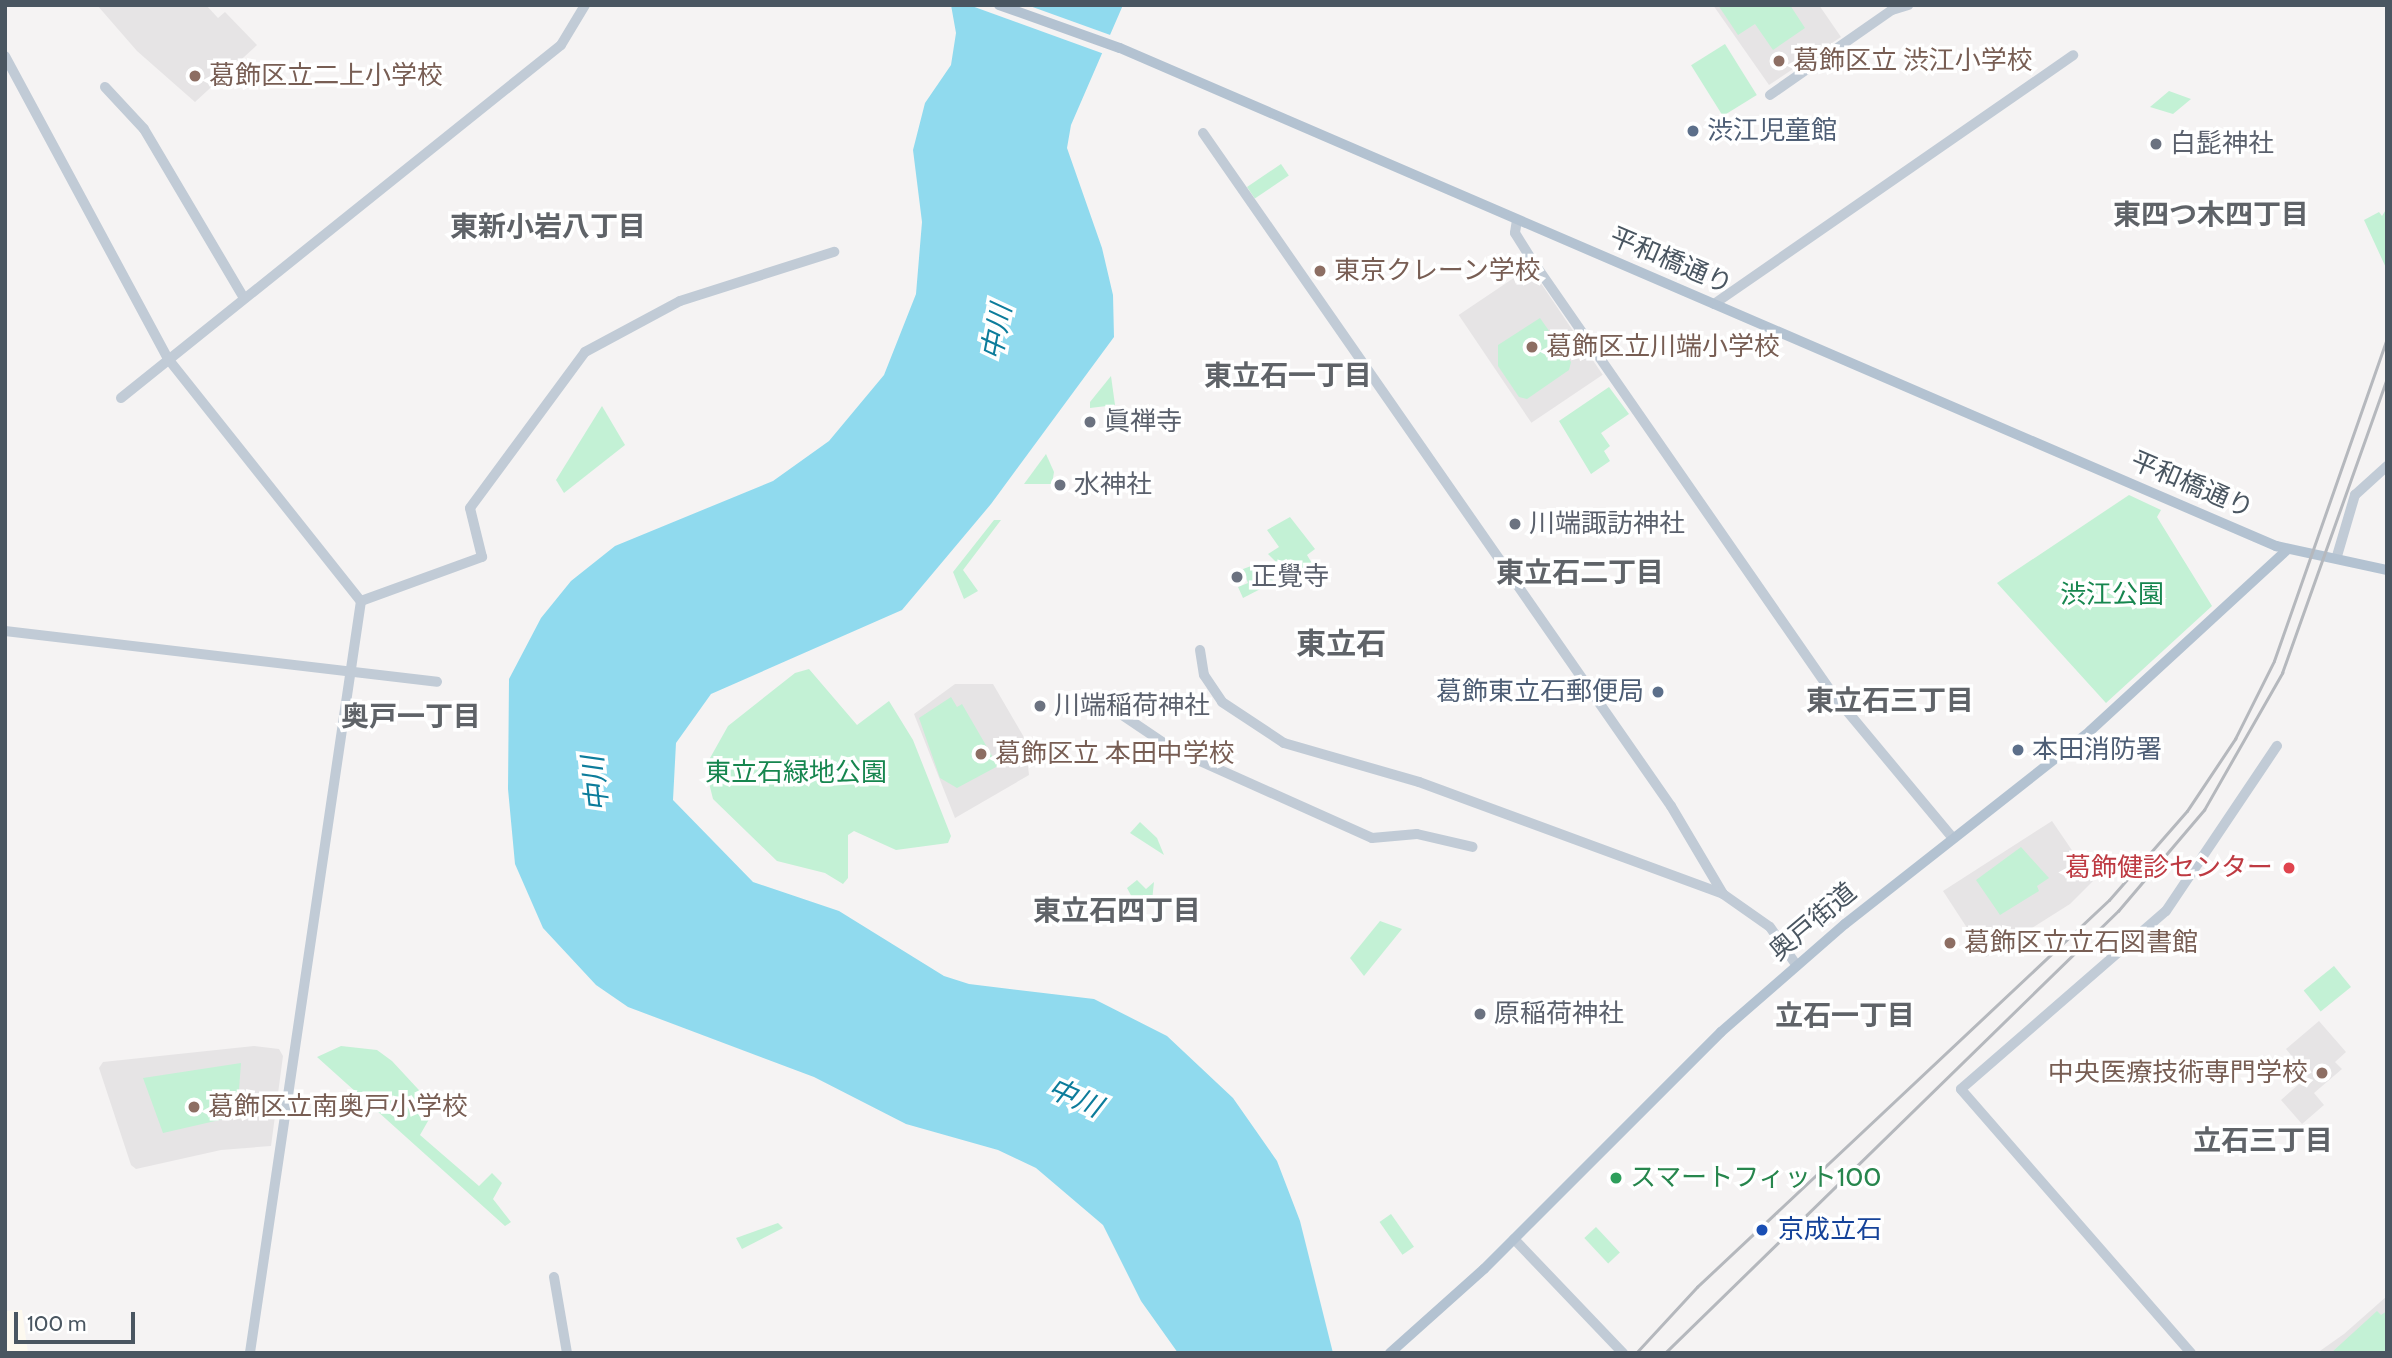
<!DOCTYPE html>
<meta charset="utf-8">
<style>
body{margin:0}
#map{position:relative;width:2392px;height:1358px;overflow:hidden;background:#f5f3f3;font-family:Cabin,"Noto Sans JP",sans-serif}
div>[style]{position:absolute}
.commercial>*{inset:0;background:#fdf9ef}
.education>*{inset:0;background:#e6e4e5;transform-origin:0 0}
.green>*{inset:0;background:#c3f1d5;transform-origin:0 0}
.water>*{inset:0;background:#90daee}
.pier>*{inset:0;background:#f5f3f3}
.secondary>*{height:10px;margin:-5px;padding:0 5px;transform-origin:5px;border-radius:5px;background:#c1cbd6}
.primary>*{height:10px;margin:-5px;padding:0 5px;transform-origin:5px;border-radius:5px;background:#b3c2d1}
.rail>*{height:2.5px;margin:-1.25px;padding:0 1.25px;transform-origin:1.25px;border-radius:1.25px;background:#b5b8bd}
.dots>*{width:19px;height:19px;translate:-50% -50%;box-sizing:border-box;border:4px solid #fff;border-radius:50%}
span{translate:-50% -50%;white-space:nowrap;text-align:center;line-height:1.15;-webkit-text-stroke:7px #fff;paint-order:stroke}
.education-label{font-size:26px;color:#785e54}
.left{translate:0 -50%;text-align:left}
.right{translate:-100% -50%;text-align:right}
.service-label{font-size:26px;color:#4e5e75}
.worship-label{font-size:26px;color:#5b616d}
.street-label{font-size:26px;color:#4a5661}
.park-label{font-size:26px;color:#17864f}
.health-label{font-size:26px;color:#be3a42}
.leisure-label{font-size:26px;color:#27864d}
.transit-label{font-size:26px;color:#164399}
.neighbourhood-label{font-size:28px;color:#5f6368;font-weight:700}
.water-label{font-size:28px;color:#0c7c9b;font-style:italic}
.quarter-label{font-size:30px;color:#5f6368;font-weight:700}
.frame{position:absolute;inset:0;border:7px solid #4a5661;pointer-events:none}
.scale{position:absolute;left:14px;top:1312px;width:121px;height:32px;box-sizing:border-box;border:4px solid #4a5661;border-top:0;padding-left:9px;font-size:21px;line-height:24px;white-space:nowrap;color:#4a5661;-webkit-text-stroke:5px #fff;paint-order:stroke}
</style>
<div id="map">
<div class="commercial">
<div style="clip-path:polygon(22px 1310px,28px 1353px,5px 1353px,5px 1311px)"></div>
</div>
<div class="education">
<div style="clip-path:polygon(97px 5px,206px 5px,218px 18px,225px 12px,257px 45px,195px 102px,137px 51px)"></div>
<div style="clip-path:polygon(1713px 5px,1819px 5px,1841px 37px,1769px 85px)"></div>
<div style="left:1530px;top:267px;width:130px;height:86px;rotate:56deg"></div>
<div style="clip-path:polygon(955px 684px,993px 684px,1025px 739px,1036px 745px,1027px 757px,1029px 775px,955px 818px,914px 714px)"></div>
<div style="clip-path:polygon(2052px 821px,2093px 881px,2070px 904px,1986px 957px,1943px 891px)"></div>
<div style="clip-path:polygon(2319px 1021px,2346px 1052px,2335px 1062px,2342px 1069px,2314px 1093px,2324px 1105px,2302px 1124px,2281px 1100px,2308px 1076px,2286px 1049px)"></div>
<div style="clip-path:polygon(254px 1046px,279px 1049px,283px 1056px,271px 1146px,221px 1150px,136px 1169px,131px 1165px,99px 1068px,103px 1062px)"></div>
<div style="clip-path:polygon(2387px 1296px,2387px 1353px,2317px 1353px,2344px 1334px)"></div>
</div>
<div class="green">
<div style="clip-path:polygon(1718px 5px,1790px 5px,1805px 28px,1773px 50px,1755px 24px,1738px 35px)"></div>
<div style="left:1725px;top:44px;width:60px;height:40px;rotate:58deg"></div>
<div style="clip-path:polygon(2169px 91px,2191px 99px,2173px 114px,2150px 107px)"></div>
<div style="left:1281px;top:164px;width:14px;height:41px;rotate:56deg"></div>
<div style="clip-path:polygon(2387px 208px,2387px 270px,2364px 220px,2379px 212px,2382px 216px)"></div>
<div style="clip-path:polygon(1540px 318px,1571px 362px,1569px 370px,1527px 399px,1519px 397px,1498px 366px,1498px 345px)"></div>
<div style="clip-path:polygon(1111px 376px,1115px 405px,1090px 408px,1090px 402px)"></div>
<div style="clip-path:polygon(1609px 387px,1629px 414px,1601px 433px,1610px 446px,1604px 451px,1610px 461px,1591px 474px,1559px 421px)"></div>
<div style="clip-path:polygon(602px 406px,625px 445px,564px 493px,556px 480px)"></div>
<div style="clip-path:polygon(1046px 454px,1054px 472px,1052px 484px,1024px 484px)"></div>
<div style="clip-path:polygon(2129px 495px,2161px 510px,2157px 517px,2212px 606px,2106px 703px,1997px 583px)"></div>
<div style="clip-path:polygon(1290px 517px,1315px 549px,1307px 555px,1313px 565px,1291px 577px,1268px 554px,1279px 547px,1267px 530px)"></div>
<div style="clip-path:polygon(994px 520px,1001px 520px,963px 570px,978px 591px,964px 599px,953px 572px)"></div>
<div style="clip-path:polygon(1262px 562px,1274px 582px,1243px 598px,1238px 587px,1248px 583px,1243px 569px)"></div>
<div style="clip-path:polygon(809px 669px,857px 725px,889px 701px,913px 740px,951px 836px,948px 843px,896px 850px,854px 831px,848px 835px,848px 878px,843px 884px,825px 873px,777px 861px,713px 799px,705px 767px,728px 726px,795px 673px)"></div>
<div style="clip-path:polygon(951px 697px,957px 707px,962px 704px,998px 766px,957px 788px,940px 778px,919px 718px)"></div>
<div style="clip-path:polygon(1140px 822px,1157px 838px,1164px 855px,1130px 833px)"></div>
<div style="clip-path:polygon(2021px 847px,2049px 878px,2037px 886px,2039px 891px,2000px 915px,1976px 880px)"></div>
<div style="clip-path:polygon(1137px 880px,1146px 889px,1154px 882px,1152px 901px,1140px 912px,1127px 888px)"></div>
<div style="clip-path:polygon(1380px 921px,1402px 929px,1364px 976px,1350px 958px)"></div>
<div style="left:2334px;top:966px;width:27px;height:39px;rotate:51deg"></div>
<div style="clip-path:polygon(341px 1046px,377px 1050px,392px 1061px,430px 1102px,432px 1114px,420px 1135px,479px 1186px,492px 1173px,502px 1183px,493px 1199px,511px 1222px,505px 1226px,317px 1057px)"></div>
<div style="clip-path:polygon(241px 1063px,237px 1116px,163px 1133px,143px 1078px)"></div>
<div style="left:1391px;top:1214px;width:40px;height:14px;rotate:55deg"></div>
<div style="clip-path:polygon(778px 1223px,783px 1228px,742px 1249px,736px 1238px)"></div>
<div style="left:1596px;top:1227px;width:35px;height:16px;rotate:47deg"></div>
<div style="clip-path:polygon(2377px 1311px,2381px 1315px,2387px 1311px,2387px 1353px,2331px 1353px)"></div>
</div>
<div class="water">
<div style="clip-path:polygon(951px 5px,1123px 5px,1071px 125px,1067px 148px,1102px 248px,1113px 295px,1114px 337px,991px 504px,902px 610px,711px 694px,676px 743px,673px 800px,753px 882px,839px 911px,944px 976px,969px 984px,1094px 999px,1167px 1036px,1233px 1098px,1277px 1161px,1300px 1221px,1333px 1353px,1178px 1353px,1141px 1301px,1103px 1225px,1036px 1168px,998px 1150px,906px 1124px,814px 1077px,628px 1007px,596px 985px,543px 928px,515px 864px,508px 789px,509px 679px,541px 618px,571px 581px,615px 546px,773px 481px,829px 441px,884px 375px,916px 294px,922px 222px,913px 150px,925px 103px,951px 65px,956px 33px)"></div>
</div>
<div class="pier">
<div style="clip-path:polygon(969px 5px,1027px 5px,1113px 36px,1107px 55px)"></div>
</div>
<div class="secondary">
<div style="left:5px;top:56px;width:345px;rotate:61.7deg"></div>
<div style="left:169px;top:360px;width:308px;rotate:51.5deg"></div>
<div style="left:361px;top:601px;width:760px;rotate:98.4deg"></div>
<div style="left:105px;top:87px;width:57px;rotate:47.1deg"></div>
<div style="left:144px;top:129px;width:196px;rotate:59.4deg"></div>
<div style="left:1770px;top:95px;width:149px;rotate:-34.9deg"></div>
<div style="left:1892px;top:10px;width:17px;rotate:-17deg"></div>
<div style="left:1203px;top:133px;width:820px;rotate:55.19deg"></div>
<div style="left:1671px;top:806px;width:102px;rotate:59.4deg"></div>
<div style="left:1723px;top:894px;width:57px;rotate:35.1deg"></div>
<div style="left:1770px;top:927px;width:47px;rotate:55.3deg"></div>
<div style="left:1517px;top:220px;width:13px;rotate:99deg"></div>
<div style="left:1515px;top:233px;width:32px;rotate:58deg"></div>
<div style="left:1532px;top:260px;width:527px;rotate:55.28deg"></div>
<div style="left:1832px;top:693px;width:189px;rotate:50.2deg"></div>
<div style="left:1714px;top:304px;width:437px;rotate:-34.7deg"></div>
<div style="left:121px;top:398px;width:564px;rotate:-38.74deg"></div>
<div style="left:561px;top:45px;width:47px;rotate:-59deg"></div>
<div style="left:2337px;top:556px;width:64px;rotate:-73.6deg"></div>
<div style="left:2355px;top:495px;width:43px;rotate:-42.2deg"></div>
<div style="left:361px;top:601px;width:129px;rotate:-20deg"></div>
<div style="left:482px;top:557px;width:50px;rotate:-103.8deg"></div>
<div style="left:470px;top:508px;width:194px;rotate:-53.6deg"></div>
<div style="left:585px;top:352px;width:108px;rotate:-28.2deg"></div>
<div style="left:680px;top:301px;width:162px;rotate:-17.7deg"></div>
<div style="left:5px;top:631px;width:435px;rotate:6.7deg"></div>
<div style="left:1200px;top:650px;width:25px;rotate:81deg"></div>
<div style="left:1204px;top:675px;width:32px;rotate:56deg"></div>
<div style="left:1222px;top:702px;width:74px;rotate:33.5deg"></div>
<div style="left:1284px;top:743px;width:141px;rotate:16.1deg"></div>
<div style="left:1419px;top:782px;width:324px;rotate:20.2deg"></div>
<div style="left:1106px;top:704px;width:78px;rotate:34.1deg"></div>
<div style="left:1171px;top:748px;width:220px;rotate:24.1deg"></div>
<div style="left:1372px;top:838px;width:45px;rotate:-5.1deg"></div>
<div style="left:1417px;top:834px;width:57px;rotate:13.1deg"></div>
<div style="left:1514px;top:1239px;width:158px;rotate:46.3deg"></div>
<div style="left:554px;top:1277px;width:77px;rotate:80.3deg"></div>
<div style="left:2191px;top:1353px;width:350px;rotate:-131.1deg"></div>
<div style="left:1961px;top:1089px;width:271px;rotate:-41deg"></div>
<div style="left:2166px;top:911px;width:199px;rotate:-56.1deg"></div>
</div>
<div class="primary">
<div style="left:999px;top:5px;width:128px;rotate:19.6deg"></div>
<div style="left:1120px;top:48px;width:1259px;rotate:23.31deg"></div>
<div style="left:2276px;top:546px;width:114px;rotate:12.2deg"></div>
<div style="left:1390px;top:1353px;width:126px;rotate:-41.8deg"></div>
<div style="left:1484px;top:1269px;width:335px;rotate:-45deg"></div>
<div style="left:1721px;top:1032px;width:164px;rotate:-41.1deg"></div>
<div style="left:1845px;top:924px;width:312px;rotate:-38.2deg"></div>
<div style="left:2090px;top:731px;width:268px;rotate:-42.6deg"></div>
</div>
<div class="rail">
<div style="left:1636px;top:1353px;width:90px;rotate:-47.3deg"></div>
<div style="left:1697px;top:1287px;width:565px;rotate:-43.21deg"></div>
<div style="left:2109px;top:900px;width:118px;rotate:-48.8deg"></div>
<div style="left:2187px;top:811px;width:87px;rotate:-56.3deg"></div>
<div style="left:2235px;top:739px;width:87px;rotate:-63.4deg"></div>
<div style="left:2274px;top:661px;width:341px;rotate:-70.7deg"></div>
<div style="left:1665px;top:1353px;width:633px;rotate:-44.3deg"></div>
<div style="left:2118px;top:911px;width:133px;rotate:-49.6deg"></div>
<div style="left:2204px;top:810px;width:158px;rotate:-60.3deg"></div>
<div style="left:2282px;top:673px;width:313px;rotate:-70.4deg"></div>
</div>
<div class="dots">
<div style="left:1779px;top:61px;background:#8d6e63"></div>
<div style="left:195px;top:76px;background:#8d6e63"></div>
<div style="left:1693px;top:131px;background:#5c6f8a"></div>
<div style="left:2156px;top:144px;background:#6b7280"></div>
<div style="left:1320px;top:271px;background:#8d6e63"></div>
<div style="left:1532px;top:347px;background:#8d6e63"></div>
<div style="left:1090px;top:422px;background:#6b7280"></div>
<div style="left:1060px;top:485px;background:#6b7280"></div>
<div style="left:1515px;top:524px;background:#6b7280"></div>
<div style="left:1237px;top:577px;background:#6b7280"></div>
<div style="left:1658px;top:692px;background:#5c6f8a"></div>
<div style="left:1040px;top:706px;background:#6b7280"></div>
<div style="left:2018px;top:750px;background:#5c6f8a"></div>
<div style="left:981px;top:754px;background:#8d6e63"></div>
<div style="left:2289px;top:868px;background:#e0444e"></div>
<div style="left:1950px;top:943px;background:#8d6e63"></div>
<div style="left:1480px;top:1014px;background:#6b7280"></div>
<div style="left:2322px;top:1073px;background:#8d6e63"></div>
<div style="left:194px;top:1107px;background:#8d6e63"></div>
<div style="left:1616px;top:1178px;background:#2e9e5b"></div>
<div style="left:1762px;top:1230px;background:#1a4fb4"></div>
</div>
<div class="education-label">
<span class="left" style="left:1793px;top:61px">葛飾区立 渋江小学校</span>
<span class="left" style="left:209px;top:76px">葛飾区立二上小学校</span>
<span class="left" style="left:1334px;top:271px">東京クレーン学校</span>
<span class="left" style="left:1546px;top:347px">葛飾区立川端小学校</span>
<span class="left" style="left:995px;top:754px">葛飾区立 本田中学校</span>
<span class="left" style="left:1964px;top:943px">葛飾区立立石図書館</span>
<span class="right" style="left:2308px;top:1073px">中央医療技術専門学校</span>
<span class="left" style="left:208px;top:1107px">葛飾区立南奥戸小学校</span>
</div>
<div class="service-label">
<span class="left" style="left:1707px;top:131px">渋江児童館</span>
<span class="right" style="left:1644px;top:692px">葛飾東立石郵便局</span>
<span class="left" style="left:2032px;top:750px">本田消防署</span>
</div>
<div class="worship-label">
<span class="left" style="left:2170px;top:144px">白髭神社</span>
<span class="left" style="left:1104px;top:422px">眞禅寺</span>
<span class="left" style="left:1074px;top:485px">水神社</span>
<span class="left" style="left:1529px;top:524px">川端諏訪神社</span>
<span class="left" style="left:1251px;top:577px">正覺寺</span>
<span class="left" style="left:1054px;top:706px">川端稲荷神社</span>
<span class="left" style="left:1494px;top:1014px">原稲荷神社</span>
</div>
<div class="street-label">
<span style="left:1671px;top:261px;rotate:23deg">平和橋通り</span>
<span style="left:2192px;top:485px;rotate:23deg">平和橋通り</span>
<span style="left:1813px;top:922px;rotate:-40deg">奥戸街道</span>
</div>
<div class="park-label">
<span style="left:2112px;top:595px">渋江公園</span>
<span style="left:796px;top:773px">東立石緑地公園</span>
</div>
<div class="health-label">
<span class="right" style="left:2273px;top:868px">葛飾健診センター</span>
</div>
<div class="leisure-label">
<span class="left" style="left:1630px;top:1178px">スマートフィット100</span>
</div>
<div class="transit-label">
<span class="left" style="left:1778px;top:1230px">京成立石</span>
</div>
<div class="neighbourhood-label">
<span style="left:2211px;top:214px">東四つ木四丁目</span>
<span style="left:548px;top:226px">東新小岩八丁目</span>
<span style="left:1288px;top:375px">東立石一丁目</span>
<span style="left:1580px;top:572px">東立石二丁目</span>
<span style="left:1890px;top:700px">東立石三丁目</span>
<span style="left:411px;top:716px">奥戸一丁目</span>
<span style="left:1117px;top:910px">東立石四丁目</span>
<span style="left:1845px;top:1015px">立石一丁目</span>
<span style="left:2263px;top:1140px">立石三丁目</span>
</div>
<div class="water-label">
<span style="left:996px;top:332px;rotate:-79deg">中川</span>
<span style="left:595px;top:784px;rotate:-96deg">中川</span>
<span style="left:1075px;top:1097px;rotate:24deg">中川</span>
</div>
<div class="quarter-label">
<span style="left:1341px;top:644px">東立石</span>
</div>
<div class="frame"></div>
<div class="scale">100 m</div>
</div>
